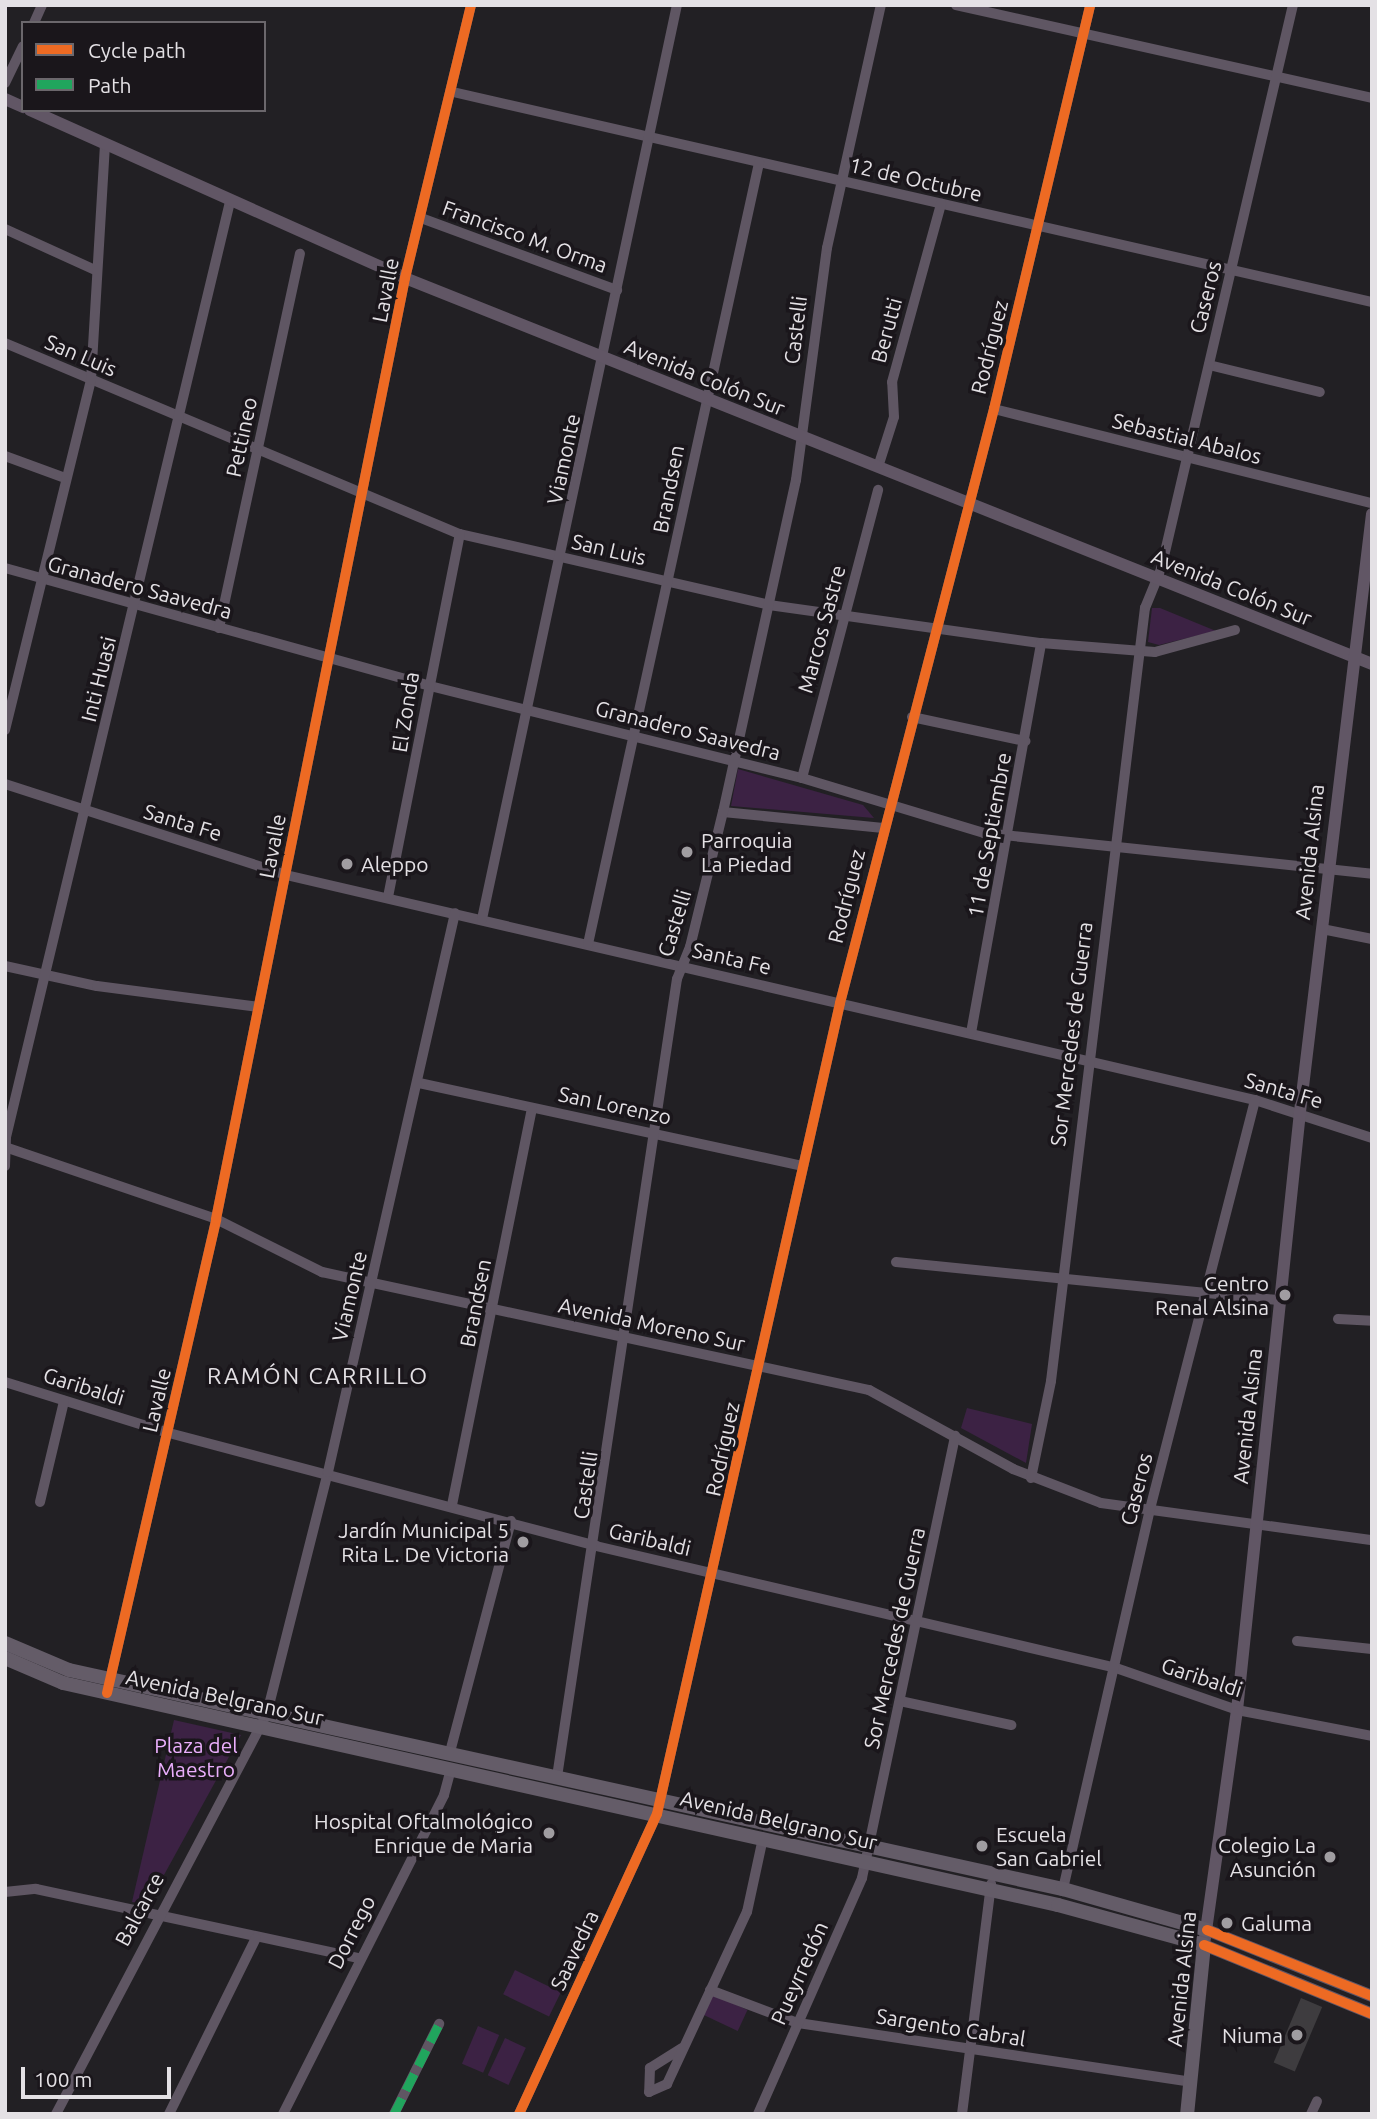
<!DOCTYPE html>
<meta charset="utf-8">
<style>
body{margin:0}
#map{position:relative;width:1377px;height:2119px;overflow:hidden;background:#222024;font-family:Ubuntu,sans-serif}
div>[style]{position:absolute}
.green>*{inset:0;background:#3c2244;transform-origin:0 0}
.building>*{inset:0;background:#3e3c3f;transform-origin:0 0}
.minor>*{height:10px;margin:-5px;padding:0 5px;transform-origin:5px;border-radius:5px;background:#5f5663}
.major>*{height:12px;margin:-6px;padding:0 6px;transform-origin:6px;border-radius:6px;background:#615665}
.highway>*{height:14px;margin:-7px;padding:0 7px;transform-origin:7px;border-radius:7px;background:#645c68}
.quiet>*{height:9px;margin-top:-4.5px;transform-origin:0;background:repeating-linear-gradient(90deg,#20a55d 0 18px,transparent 0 27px)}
.cycleway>*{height:10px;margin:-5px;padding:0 5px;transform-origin:5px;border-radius:5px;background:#ed6a23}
.dots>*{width:19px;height:19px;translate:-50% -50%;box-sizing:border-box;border:4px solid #1a161b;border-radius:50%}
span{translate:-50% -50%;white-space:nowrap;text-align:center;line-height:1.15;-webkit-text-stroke:7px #1a161b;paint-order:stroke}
.street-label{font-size:21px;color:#e4e1e5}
.poi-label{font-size:21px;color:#e4e1e5}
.left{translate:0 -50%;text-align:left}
.right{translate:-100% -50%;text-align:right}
.park-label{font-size:21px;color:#ebaffd}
.neighbourhood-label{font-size:23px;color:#e4e1e5;letter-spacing:2px}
.frame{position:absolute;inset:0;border:7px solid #e4e1e5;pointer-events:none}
.legend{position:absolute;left:21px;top:21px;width:245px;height:91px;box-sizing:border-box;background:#1a161b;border:2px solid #6b676c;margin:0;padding:9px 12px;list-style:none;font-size:21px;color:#e4e1e5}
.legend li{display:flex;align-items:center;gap:14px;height:35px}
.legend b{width:35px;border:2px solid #6b676c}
.scale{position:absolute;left:21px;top:2067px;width:150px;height:32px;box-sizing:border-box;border:4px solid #e4e1e5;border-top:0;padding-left:9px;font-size:21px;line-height:24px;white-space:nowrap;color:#e4e1e5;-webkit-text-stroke:5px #1a161b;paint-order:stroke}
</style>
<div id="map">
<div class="green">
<div style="clip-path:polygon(1152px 608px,1160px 608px,1216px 631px,1159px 645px,1148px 642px)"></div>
<div style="clip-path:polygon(738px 769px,863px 805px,874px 818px,731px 806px)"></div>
<div style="clip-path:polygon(967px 1408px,1032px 1424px,1026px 1463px,961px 1428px)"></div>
<div style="clip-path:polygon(174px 1720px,241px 1735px,148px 1904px,132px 1902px)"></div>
<div style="left:515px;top:1970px;width:51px;height:27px;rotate:26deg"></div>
<div style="left:713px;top:1994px;width:38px;height:23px;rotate:25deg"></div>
<div style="left:478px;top:2026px;width:23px;height:41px;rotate:23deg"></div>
<div style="left:505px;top:2038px;width:23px;height:41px;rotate:25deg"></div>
</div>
<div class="building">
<div style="left:1301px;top:1998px;width:23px;height:70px;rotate:23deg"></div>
</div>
<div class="minor">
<div style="left:956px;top:5px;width:426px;rotate:12.6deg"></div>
<div style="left:34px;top:23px;width:20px;rotate:-66deg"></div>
<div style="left:5px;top:83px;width:41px;rotate:-64.1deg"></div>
<div style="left:453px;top:92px;width:943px;rotate:12.87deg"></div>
<div style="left:421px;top:218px;width:209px;rotate:20.2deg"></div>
<div style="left:5px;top:229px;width:99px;rotate:24.5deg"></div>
<div style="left:5px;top:343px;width:493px;rotate:22.8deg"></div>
<div style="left:460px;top:534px;width:317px;rotate:12.9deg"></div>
<div style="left:769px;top:605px;width:275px;rotate:8deg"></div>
<div style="left:1041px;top:643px;width:114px;rotate:4.5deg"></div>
<div style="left:1155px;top:652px;width:83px;rotate:-15.4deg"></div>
<div style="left:1209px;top:365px;width:114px;rotate:13.7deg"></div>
<div style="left:994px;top:409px;width:390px;rotate:14deg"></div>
<div style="left:5px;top:456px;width:64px;rotate:20.1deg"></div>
<div style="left:878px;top:467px;width:52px;rotate:-72.3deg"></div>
<div style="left:894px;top:417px;width:35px;rotate:-93deg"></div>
<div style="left:892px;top:382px;width:185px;rotate:-74.6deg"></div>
<div style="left:5px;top:568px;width:441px;rotate:15.5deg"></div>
<div style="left:430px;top:686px;width:383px;rotate:13.9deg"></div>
<div style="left:802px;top:778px;width:190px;rotate:16.8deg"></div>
<div style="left:984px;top:833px;width:390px;rotate:6deg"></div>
<div style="left:219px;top:628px;width:383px;rotate:-77.8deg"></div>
<div style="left:912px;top:717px;width:116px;rotate:12deg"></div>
<div style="left:5px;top:730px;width:360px;rotate:-76.2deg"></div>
<div style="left:91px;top:380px;width:236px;rotate:-86.6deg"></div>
<div style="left:802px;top:778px;width:298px;rotate:-75.2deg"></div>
<div style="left:5px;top:784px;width:295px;rotate:17.9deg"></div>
<div style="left:286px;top:875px;width:995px;rotate:13.07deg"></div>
<div style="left:1255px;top:1100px;width:123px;rotate:18deg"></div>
<div style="left:723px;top:812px;width:161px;rotate:5.7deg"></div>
<div style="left:388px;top:897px;width:370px;rotate:-78.8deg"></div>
<div style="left:482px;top:919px;width:935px;rotate:-77.96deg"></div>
<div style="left:1322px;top:929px;width:51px;rotate:11.3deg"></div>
<div style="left:588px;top:944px;width:800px;rotate:-77.65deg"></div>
<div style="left:5px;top:966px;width:94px;rotate:12.3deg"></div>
<div style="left:97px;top:986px;width:163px;rotate:7.4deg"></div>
<div style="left:971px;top:1033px;width:396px;rotate:-79.8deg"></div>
<div style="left:419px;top:1083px;width:393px;rotate:12.2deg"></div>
<div style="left:5px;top:1147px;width:223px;rotate:18.8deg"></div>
<div style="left:216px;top:1219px;width:119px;rotate:26.6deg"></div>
<div style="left:322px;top:1272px;width:560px;rotate:12.17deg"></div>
<div style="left:869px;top:1390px;width:164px;rotate:28.7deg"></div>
<div style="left:1013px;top:1469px;width:94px;rotate:21.1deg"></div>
<div style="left:1101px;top:1503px;width:274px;rotate:7.8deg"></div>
<div style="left:5px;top:1166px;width:29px;rotate:-88deg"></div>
<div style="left:6px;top:1137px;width:961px;rotate:-76.53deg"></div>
<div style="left:896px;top:1262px;width:386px;rotate:5.7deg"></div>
<div style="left:1338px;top:1319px;width:34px;rotate:3deg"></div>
<div style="left:5px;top:1382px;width:172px;rotate:17.3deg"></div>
<div style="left:169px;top:1433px;width:442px;rotate:14.8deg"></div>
<div style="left:596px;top:1546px;width:534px;rotate:13.2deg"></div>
<div style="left:1116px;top:1668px;width:128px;rotate:19.1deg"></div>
<div style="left:1237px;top:1710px;width:137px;rotate:10.9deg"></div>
<div style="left:1031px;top:1478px;width:99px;rotate:-78.3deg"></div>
<div style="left:1051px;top:1381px;width:779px;rotate:-83.07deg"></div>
<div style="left:1145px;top:608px;width:42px;rotate:-67.7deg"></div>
<div style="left:1161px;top:569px;width:579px;rotate:-76.83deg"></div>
<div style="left:40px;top:1502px;width:104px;rotate:-76.6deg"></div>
<div style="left:452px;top:1505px;width:405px;rotate:-78.6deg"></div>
<div style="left:1297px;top:1641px;width:75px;rotate:6.1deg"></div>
<div style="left:109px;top:1684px;width:477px;rotate:-77deg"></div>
<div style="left:216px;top:1219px;width:960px;rotate:-78.64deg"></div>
<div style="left:405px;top:278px;width:281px;rotate:-76.4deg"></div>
<div style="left:900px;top:1701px;width:114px;rotate:12.2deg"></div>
<div style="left:450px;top:1752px;width:239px;rotate:-75.2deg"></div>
<div style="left:557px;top:1777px;width:807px;rotate:-81.45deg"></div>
<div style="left:677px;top:979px;width:35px;rotate:-68deg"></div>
<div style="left:690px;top:947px;width:139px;rotate:-76.3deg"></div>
<div style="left:723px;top:812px;width:340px;rotate:-77.6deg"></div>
<div style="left:796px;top:480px;width:234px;rotate:-82.4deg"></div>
<div style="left:827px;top:248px;width:249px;rotate:-77.5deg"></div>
<div style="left:1063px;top:1889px;width:386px;rotate:-77.1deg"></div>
<div style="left:1149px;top:1513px;width:426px;rotate:-75.6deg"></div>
<div style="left:5px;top:1892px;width:31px;rotate:-6deg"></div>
<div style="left:36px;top:1889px;width:330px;rotate:12.1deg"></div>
<div style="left:710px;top:1990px;width:94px;rotate:20.6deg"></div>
<div style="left:798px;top:2023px;width:397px;rotate:8.5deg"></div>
<div style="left:682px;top:2048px;width:38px;rotate:148deg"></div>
<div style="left:650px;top:2068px;width:24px;rotate:92deg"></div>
<div style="left:649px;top:2092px;width:20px;rotate:-24deg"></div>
<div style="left:667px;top:2084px;width:190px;rotate:-65.1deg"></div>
<div style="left:747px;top:1912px;width:76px;rotate:-77.8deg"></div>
<div style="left:56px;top:2114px;width:453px;rotate:-62.2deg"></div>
<div style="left:267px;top:1713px;width:249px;rotate:-75.8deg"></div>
<div style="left:328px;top:1472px;width:573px;rotate:-77.2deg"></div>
<div style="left:169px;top:2114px;width:196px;rotate:-63.7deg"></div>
<div style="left:283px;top:2114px;width:357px;rotate:-63.2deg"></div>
<div style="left:444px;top:1795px;width:28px;rotate:-75deg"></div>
<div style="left:394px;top:2114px;width:101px;rotate:-63.4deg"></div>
<div style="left:519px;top:2114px;width:330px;rotate:-65.3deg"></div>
<div style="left:657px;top:1814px;width:831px;rotate:-77.28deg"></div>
<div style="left:840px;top:1003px;width:614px;rotate:-75.47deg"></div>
<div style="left:994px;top:409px;width:415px;rotate:-76.6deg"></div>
<div style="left:758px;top:2114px;width:258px;rotate:-66.2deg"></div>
<div style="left:862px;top:1878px;width:452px;rotate:-78.1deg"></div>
<div style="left:962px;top:2114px;width:232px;rotate:-82.8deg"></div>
<div style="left:1311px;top:2114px;width:14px;rotate:-65deg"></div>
</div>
<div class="major">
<div style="left:5px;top:99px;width:20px;rotate:24deg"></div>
<div style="left:30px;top:110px;width:411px;rotate:24.1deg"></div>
<div style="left:405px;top:278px;width:1041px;rotate:21.76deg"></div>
<div style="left:1372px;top:514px;width:602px;rotate:96.87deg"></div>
<div style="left:1300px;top:1112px;width:601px;rotate:96.01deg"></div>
<div style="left:1237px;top:1710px;width:237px;rotate:98deg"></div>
<div style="left:1204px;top:1945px;width:182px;rotate:22.3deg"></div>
<div style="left:1207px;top:1930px;width:178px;rotate:21.8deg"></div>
</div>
<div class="highway">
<div style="left:5px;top:1643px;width:69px;rotate:22.9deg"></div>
<div style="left:69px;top:1670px;width:1018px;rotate:12.43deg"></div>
<div style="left:1063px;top:1889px;width:150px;rotate:15.9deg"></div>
<div style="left:5px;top:1658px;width:63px;rotate:23.3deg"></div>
<div style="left:63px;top:1683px;width:1019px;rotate:12.58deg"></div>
<div style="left:1058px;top:1905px;width:151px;rotate:15.3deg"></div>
<div style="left:1204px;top:1945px;width:170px;rotate:95.7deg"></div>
</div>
<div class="quiet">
<div style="left:394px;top:2114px;width:101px;rotate:-63.4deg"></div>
</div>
<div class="cycleway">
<div style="left:107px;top:1693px;width:486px;rotate:-77deg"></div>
<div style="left:216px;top:1219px;width:960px;rotate:-78.64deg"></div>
<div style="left:405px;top:278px;width:281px;rotate:-76.4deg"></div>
<div style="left:1207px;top:1930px;width:178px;rotate:21.8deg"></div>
<div style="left:1204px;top:1945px;width:182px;rotate:22.3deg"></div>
<div style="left:519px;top:2114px;width:330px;rotate:-65.3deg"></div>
<div style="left:657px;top:1814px;width:831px;rotate:-77.28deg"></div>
<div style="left:840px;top:1003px;width:614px;rotate:-75.47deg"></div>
<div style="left:994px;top:409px;width:415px;rotate:-76.6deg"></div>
</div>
<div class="dots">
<div style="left:687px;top:852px;background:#a09da1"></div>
<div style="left:347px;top:864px;background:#a09da1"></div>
<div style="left:1285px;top:1295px;background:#a09da1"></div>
<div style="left:523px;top:1542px;background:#a09da1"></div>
<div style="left:549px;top:1833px;background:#a09da1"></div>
<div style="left:982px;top:1846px;background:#a09da1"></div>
<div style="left:1330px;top:1857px;background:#a09da1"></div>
<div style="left:1227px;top:1923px;background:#a09da1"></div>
<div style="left:1297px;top:2035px;background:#a09da1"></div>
</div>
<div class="street-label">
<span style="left:916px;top:179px;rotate:13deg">12 de Octubre</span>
<span style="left:525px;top:236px;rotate:20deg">Francisco M. Orma</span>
<span style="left:385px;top:290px;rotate:-79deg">Lavalle</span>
<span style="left:1205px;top:297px;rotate:-76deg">Caseros</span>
<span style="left:795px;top:330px;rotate:-83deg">Castelli</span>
<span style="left:886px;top:330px;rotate:-75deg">Berutti</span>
<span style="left:989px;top:347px;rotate:-76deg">Rodríguez</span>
<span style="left:81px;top:355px;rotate:23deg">San Luis</span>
<span style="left:705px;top:377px;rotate:22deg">Avenida Colón Sur</span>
<span style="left:241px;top:437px;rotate:-78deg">Pettineo</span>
<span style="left:1187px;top:438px;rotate:14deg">Sebastial Abalos</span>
<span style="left:563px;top:459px;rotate:-78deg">Viamonte</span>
<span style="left:668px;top:489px;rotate:-79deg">Brandsen</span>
<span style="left:609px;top:549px;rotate:13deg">San Luis</span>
<span style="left:140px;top:587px;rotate:15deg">Granadero Saavedra</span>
<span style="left:1232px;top:587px;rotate:22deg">Avenida Colón Sur</span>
<span style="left:821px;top:629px;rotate:-75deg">Marcos Sastre</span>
<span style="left:98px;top:679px;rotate:-76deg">Inti Huasi</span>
<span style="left:405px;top:712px;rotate:-81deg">El Zonda</span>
<span style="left:688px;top:730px;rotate:14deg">Granadero Saavedra</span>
<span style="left:183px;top:822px;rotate:17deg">Santa Fe</span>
<span style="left:989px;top:835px;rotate:-80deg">11 de Septiembre</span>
<span style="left:272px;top:846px;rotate:-79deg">Lavalle</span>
<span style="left:1309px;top:852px;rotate:-84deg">Avenida Alsina</span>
<span style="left:846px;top:896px;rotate:-76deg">Rodríguez</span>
<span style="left:674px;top:923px;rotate:-73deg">Castelli</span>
<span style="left:732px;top:958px;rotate:13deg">Santa Fe</span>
<span style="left:1071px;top:1034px;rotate:-83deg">Sor Mercedes de Guerra</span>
<span style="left:1284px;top:1090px;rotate:16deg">Santa Fe</span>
<span style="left:615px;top:1105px;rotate:12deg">San Lorenzo</span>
<span style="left:349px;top:1296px;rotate:-77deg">Viamonte</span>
<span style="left:475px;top:1303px;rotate:-79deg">Brandsen</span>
<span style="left:652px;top:1324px;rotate:12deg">Avenida Moreno Sur</span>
<span style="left:84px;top:1386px;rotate:17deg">Garibaldi</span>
<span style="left:156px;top:1400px;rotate:-77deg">Lavalle</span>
<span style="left:1247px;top:1416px;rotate:-84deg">Avenida Alsina</span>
<span style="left:722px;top:1449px;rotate:-78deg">Rodríguez</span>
<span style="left:585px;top:1485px;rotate:-82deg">Castelli</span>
<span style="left:1136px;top:1489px;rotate:-76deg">Caseros</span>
<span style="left:650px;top:1539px;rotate:13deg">Garibaldi</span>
<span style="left:894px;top:1638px;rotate:-78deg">Sor Mercedes de Guerra</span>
<span style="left:1202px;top:1677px;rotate:18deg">Garibaldi</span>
<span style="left:225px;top:1697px;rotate:12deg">Avenida Belgrano Sur</span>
<span style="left:779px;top:1820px;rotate:13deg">Avenida Belgrano Sur</span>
<span style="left:139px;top:1909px;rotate:-62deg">Balcarce</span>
<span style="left:351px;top:1932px;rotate:-63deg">Dorrego</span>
<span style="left:574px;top:1950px;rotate:-65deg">Saavedra</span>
<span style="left:799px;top:1973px;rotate:-66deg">Pueyrredón</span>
<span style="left:1181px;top:1979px;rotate:-84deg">Avenida Alsina</span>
<span style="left:951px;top:2027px;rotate:9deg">Sargento Cabral</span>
</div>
<div class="poi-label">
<span class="left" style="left:701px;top:852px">Parroquia<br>La Piedad</span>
<span class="left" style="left:361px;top:864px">Aleppo</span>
<span class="right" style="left:1269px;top:1295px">Centro<br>Renal Alsina</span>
<span class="right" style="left:509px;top:1542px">Jardín Municipal 5<br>Rita L. De Victoria</span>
<span class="right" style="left:533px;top:1833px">Hospital Oftalmológico<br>Enrique de Maria</span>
<span class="left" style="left:996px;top:1846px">Escuela<br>San Gabriel</span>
<span class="right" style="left:1316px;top:1857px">Colegio La<br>Asunción</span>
<span class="left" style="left:1241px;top:1923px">Galuma</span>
<span class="right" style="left:1283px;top:2035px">Niuma</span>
</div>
<div class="park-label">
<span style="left:196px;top:1757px">Plaza del<br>Maestro</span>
</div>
<div class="neighbourhood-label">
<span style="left:318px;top:1376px">RAMÓN CARRILLO</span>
</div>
<div class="frame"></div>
<ul class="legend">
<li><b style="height:9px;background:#ed6a23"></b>Cycle path</li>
<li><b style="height:9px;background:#20a55d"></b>Path</li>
</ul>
<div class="scale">100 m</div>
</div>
